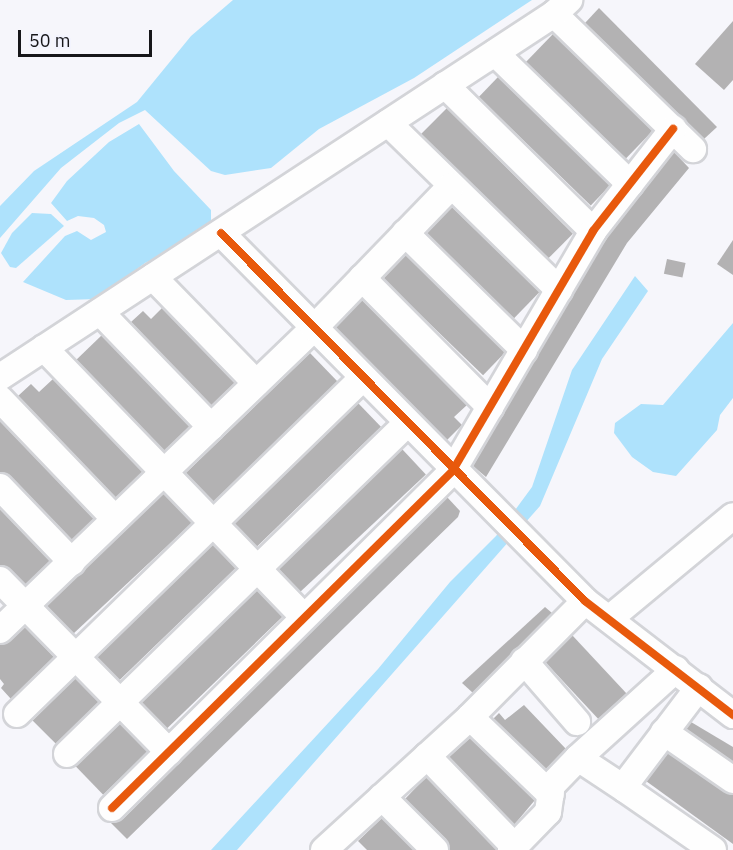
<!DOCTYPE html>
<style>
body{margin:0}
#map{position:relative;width:733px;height:850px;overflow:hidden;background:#f6f6fb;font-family:"IBM Plex Sans",sans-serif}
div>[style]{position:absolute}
.water>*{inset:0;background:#aee2fc}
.building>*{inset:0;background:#b3b2b3;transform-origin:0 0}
.roads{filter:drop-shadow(2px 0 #d3d4d8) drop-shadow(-2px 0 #d3d4d8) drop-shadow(0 2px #d3d4d8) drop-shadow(0 -2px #d3d4d8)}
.minor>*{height:26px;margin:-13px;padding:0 13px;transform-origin:13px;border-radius:13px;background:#fefefe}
.cycleway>*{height:8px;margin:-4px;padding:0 4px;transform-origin:4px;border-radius:4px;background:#e8590c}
span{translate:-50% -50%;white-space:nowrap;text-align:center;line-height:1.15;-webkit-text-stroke:4.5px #f3f4fe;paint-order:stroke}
.scale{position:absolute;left:18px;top:30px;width:134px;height:27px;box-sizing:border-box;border:3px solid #17171a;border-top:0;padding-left:8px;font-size:18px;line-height:21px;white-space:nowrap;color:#17171a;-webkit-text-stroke:4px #f3f4fe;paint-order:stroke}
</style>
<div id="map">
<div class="water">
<div style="clip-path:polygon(233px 0,532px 0,414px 78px,319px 129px,271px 168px,225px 175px,211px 171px,145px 110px,119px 123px,61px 168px,0 238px,0 206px,34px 171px,137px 102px,191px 36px)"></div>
<div style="clip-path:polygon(139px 124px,174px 171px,211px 210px,211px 221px,187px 243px,145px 263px,97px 299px,66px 300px,23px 282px,65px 236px,77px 231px,91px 240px,106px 232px,104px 225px,94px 218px,78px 216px,67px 221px,51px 203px,67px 181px,109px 142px)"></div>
<div style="clip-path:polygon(32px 213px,51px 214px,64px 226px,16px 268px,10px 267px,1px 253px,12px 233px)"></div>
<div style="clip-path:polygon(635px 276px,648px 291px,602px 359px,540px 506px,237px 850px,211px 850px,378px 669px,450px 582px,496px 536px,532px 487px,572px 370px)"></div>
<div style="clip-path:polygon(733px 323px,733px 398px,720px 415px,717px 430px,676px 476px,653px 472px,632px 457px,614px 433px,615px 423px,641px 404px,663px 405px)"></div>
</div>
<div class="building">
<div style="clip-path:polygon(599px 8px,717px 127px,704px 139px,585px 23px)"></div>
<div style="clip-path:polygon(733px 21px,733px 80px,724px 90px,695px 64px)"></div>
<div style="left:553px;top:34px;width:139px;height:40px;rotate:44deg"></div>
<div style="left:498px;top:77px;width:156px;height:28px;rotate:44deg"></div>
<div style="left:447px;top:108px;width:178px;height:37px;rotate:45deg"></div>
<div style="clip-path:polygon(674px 152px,689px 168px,627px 243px,486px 477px,473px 466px,605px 239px)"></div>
<div style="left:452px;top:207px;width:122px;height:37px;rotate:44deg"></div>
<div style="clip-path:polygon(733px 240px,733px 275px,717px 264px)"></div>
<div style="left:406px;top:255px;width:139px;height:33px;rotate:44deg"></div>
<div style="left:667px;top:259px;width:19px;height:15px;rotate:12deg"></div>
<div style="clip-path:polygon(362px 300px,467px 405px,454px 417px,462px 425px,447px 440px,335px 327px)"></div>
<div style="clip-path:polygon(162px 308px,235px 383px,211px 406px,131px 322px,143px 311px,151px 319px)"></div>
<div style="left:102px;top:335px;width:127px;height:36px;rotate:46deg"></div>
<div style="left:310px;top:353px;width:40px;height:173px;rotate:46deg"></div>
<div style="clip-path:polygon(53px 379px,143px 472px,116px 498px,18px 396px,31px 384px,39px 392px)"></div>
<div style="left:358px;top:403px;width:33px;height:173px;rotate:46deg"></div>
<div style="clip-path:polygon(0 421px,94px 519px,72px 540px,11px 477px,0 472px)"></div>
<div style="left:402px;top:449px;width:35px;height:172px;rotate:47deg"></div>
<div style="left:164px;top:493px;width:41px;height:163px;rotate:47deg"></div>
<div style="clip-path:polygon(447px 497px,460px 511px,458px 517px,127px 839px,111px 823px,123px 819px)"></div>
<div style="clip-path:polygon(0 509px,50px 561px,26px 585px,10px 569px,0 565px)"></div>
<div style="left:213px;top:544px;width:33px;height:162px;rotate:46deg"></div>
<div style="left:257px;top:590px;width:37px;height:162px;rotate:46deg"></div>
<div style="clip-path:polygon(545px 607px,552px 613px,473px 693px,462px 683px)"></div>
<div style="clip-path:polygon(25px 627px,54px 657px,11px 699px,1px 688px,4px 684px,0 679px,0 645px)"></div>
<div style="left:572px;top:635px;width:80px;height:38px;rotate:47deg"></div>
<div style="left:75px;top:678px;width:34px;height:60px;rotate:45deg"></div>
<div style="clip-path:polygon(524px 705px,566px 749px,546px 769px,493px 719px,499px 713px,505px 720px)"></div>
<div style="clip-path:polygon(691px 722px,733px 747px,733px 762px,686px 729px)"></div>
<div style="left:120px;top:723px;width:40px;height:62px;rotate:46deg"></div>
<div style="clip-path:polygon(470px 738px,535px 800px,514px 825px,449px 757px)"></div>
<div style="clip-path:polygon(668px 753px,733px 795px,733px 844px,646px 781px)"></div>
<div style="clip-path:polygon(426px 777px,496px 849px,496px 850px,450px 850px,446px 839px,405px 799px)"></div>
<div style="clip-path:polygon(382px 818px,414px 850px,367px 850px,358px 841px)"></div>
</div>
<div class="roads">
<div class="minor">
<div style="left:554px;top:14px;width:194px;rotate:44.2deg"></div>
<div style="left:495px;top:53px;width:188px;rotate:44.1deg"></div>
<div style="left:445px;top:85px;width:208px;rotate:44.6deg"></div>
<div style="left:388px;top:123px;width:239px;rotate:44.3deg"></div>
<div style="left:221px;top:233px;width:518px;rotate:45.31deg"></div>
<div style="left:585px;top:601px;width:187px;rotate:37.6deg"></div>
<div style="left:405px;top:233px;width:167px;rotate:44.5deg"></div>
<div style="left:153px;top:277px;width:148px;rotate:45.8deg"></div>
<div style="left:362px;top:278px;width:182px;rotate:45.2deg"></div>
<div style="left:100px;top:312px;width:160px;rotate:46deg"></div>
<div style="left:44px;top:348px;width:374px;rotate:46deg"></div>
<div style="left:0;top:377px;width:662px;rotate:-33.23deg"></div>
<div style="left:554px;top:14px;width:21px;rotate:-43deg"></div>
<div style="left:0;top:399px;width:166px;rotate:46.2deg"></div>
<div style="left:0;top:487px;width:104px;rotate:46.2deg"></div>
<div style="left:0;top:580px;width:241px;rotate:45.5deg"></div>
<div style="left:609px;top:619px;width:161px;rotate:-39.7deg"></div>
<div style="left:0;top:630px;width:436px;rotate:-43.9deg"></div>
<div style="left:314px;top:328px;width:197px;rotate:-46deg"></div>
<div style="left:524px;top:661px;width:81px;rotate:49deg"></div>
<div style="left:699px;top:687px;width:119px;rotate:127.2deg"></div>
<div style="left:627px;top:782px;width:7px;rotate:106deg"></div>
<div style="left:625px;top:789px;width:107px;rotate:34.7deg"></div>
<div style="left:17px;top:714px;width:482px;rotate:-44.2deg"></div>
<div style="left:470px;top:717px;width:112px;rotate:43.9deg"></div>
<div style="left:664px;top:732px;width:84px;rotate:34.8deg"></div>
<div style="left:67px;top:754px;width:475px;rotate:-44.2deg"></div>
<div style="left:427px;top:756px;width:127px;rotate:46deg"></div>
<div style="left:578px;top:758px;width:132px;rotate:-42.2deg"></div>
<div style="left:382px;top:797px;width:75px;rotate:45deg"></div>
<div style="left:112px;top:808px;width:480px;rotate:-44.7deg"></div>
<div style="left:453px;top:470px;width:277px;rotate:-59.6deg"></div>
<div style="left:593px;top:231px;width:130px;rotate:-51.9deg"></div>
<div style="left:324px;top:850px;width:197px;rotate:-42.3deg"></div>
<div style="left:470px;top:717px;width:163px;rotate:-45.2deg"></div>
<div style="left:511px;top:850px;width:53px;rotate:-45.8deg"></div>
<div style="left:548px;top:812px;width:27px;rotate:-82deg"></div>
<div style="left:552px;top:785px;width:37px;rotate:-46deg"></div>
<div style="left:578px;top:758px;width:56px;rotate:33.4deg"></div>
</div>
</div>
<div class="cycleway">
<div style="left:221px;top:233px;width:518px;rotate:45.31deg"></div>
<div style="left:585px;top:601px;width:187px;rotate:37.6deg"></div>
<div style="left:112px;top:808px;width:480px;rotate:-44.7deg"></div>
<div style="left:453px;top:470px;width:277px;rotate:-59.6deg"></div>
<div style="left:593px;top:231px;width:130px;rotate:-51.9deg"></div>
</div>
<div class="scale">50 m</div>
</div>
